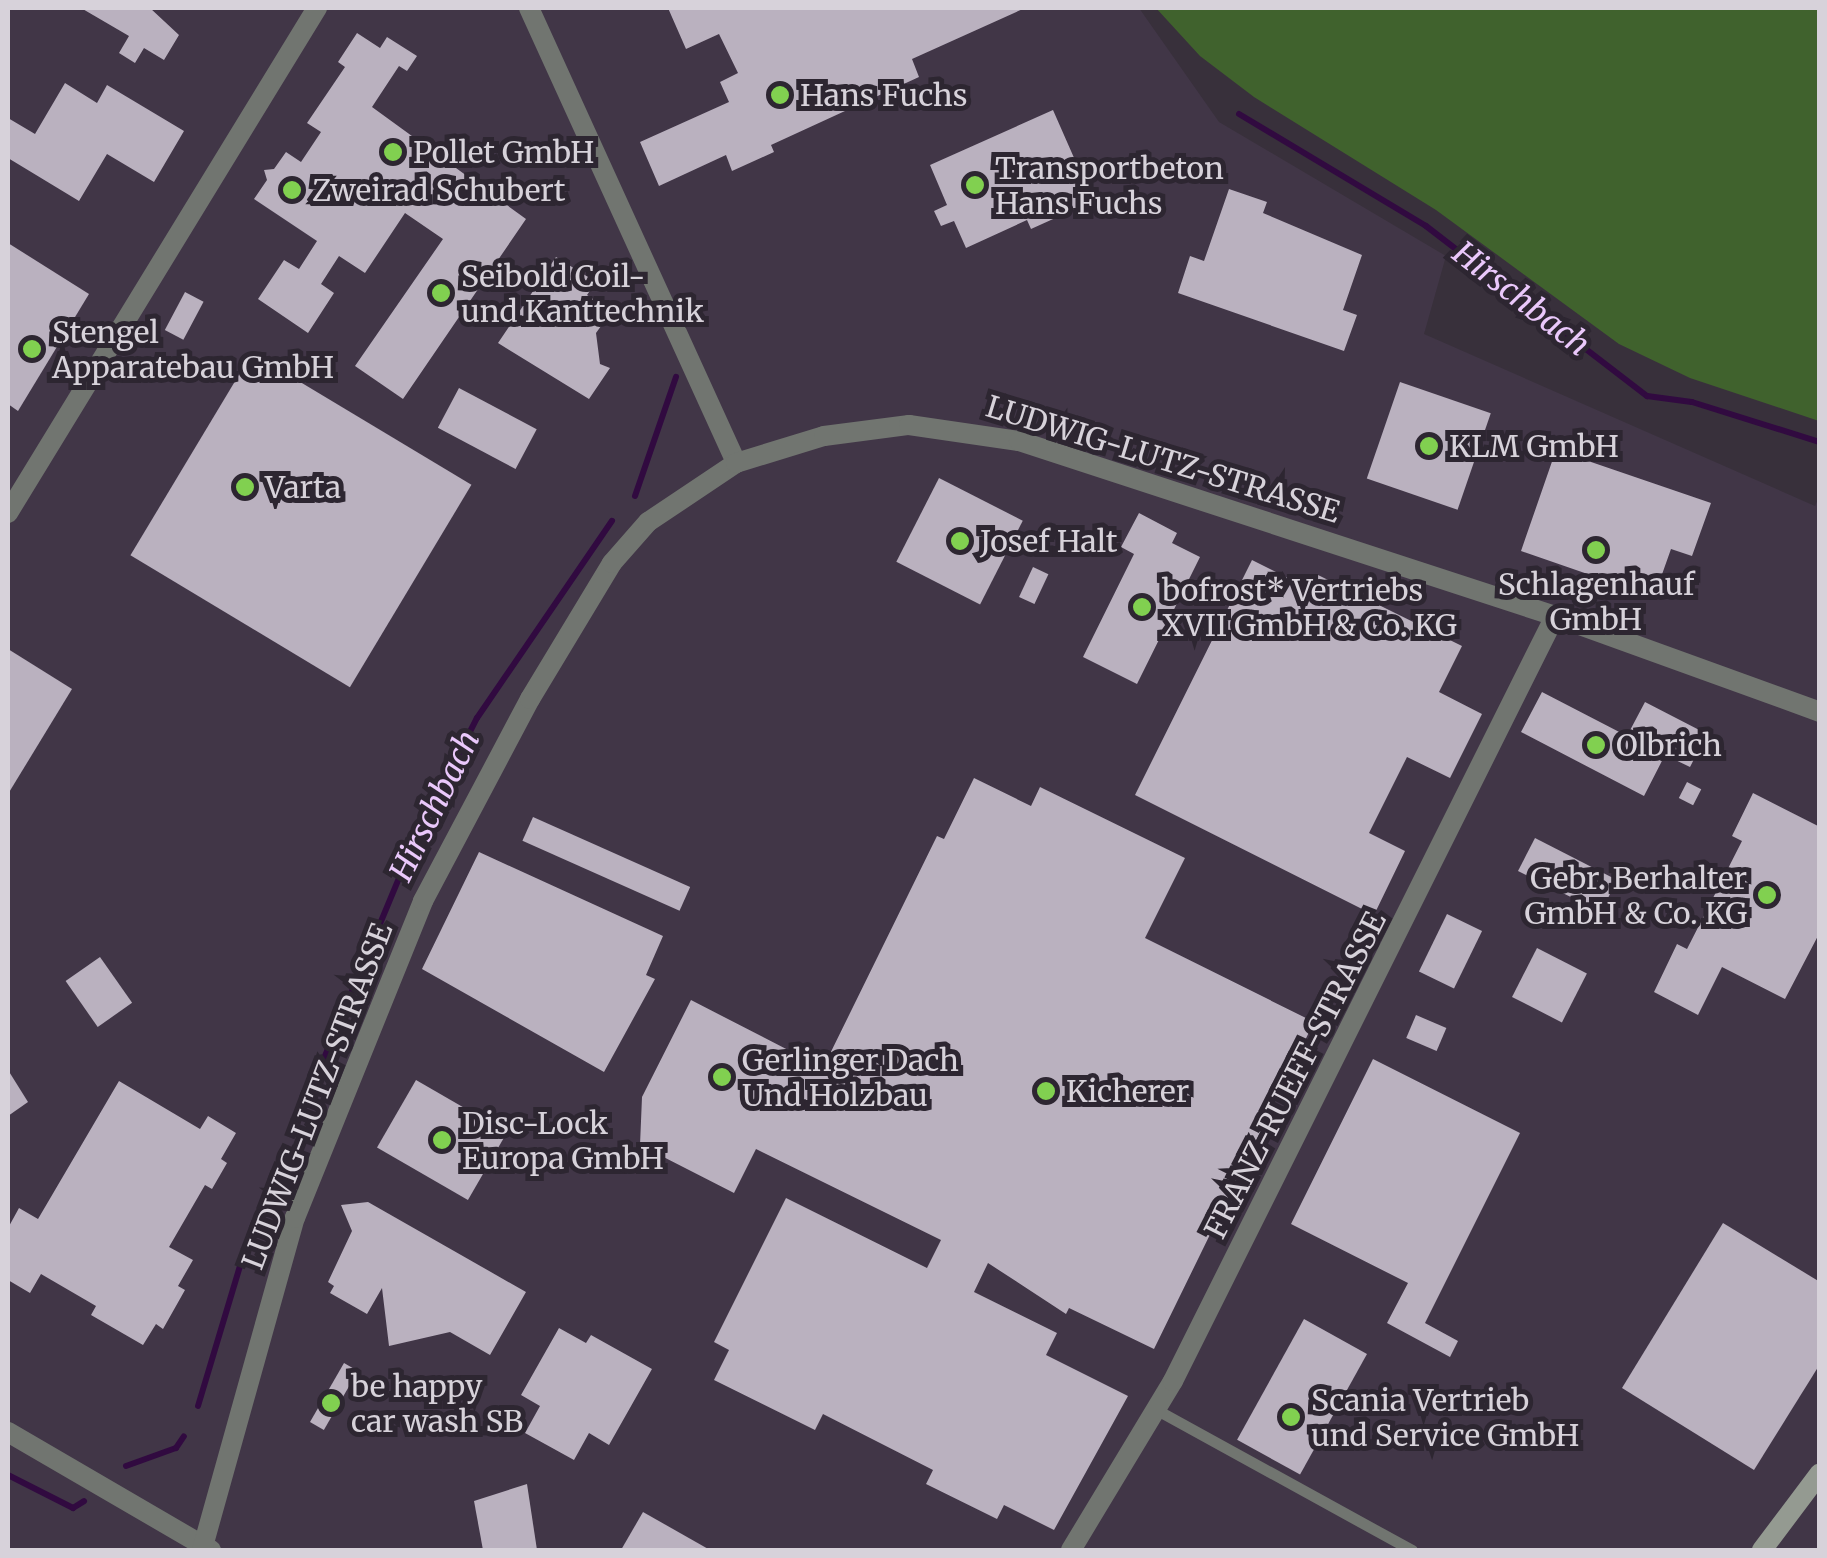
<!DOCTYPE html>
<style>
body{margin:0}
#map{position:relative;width:1827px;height:1558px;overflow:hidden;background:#38303b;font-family:Merriweather,serif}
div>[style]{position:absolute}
.built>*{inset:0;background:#413647}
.green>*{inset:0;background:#40622d}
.stream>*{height:6px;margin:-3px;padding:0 3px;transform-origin:3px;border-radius:3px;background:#310a40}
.building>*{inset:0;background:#bab1bf;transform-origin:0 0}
.lane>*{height:11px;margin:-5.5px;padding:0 5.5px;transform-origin:5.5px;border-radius:5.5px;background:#717570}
.street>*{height:20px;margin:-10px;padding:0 10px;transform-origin:10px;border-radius:10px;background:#717570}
.secondary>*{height:20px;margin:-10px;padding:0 10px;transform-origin:10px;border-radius:10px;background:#949a91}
.dots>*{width:28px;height:28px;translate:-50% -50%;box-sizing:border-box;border:5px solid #2d2631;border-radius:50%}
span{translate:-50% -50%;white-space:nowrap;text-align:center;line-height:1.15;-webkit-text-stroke:10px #2d2631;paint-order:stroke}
.poi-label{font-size:30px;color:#d7d2da}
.left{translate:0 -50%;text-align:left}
.right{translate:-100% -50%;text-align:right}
.street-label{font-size:30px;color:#d7d2da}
.water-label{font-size:32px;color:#eac8fb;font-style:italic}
.frame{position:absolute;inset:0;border:10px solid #d7d2da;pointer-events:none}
</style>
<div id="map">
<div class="built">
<div style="clip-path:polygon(8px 8px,1139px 8px,1219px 122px,1446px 256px,1424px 334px,1815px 506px,1819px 497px,1819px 1550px,8px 1550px)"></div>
</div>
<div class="green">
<div style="clip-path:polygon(1156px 8px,1819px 8px,1819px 421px,1690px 378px,1619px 344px,1436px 210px,1254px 97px,1200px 56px)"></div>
</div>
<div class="stream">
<div style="left:1239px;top:114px;width:218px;rotate:30.9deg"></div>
<div style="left:1426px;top:226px;width:279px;rotate:37.6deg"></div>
<div style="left:1647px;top:396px;width:45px;rotate:7.6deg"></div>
<div style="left:1692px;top:402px;width:134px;rotate:17.4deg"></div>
<div style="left:635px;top:496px;width:126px;rotate:-71deg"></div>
<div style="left:300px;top:1116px;width:299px;rotate:-67.4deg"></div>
<div style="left:415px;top:840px;width:137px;rotate:-63.1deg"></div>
<div style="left:477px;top:718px;width:239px;rotate:-55.6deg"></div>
<div style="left:198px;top:1406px;width:164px;rotate:-73.3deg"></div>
<div style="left:245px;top:1249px;width:109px;rotate:-67.4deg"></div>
<div style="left:126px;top:1466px;width:53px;rotate:-19.8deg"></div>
<div style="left:176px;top:1448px;width:14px;rotate:-56deg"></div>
<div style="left:8px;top:1475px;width:73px;rotate:26.9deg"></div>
<div style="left:73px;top:1508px;width:13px;rotate:-32deg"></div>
</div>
<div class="building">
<div style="clip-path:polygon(81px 8px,150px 8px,179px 35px,164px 60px,144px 48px,135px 63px,119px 53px,129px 36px)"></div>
<div style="clip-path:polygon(668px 8px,1025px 8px,912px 59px,919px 77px,771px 145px,774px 152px,732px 171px,726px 155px,659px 186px,640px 142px,729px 102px,720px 82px,738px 73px,719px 34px,686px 49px)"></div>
<div style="clip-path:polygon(357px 33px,380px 48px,387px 37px,417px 56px,407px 71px,399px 66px,372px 107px,526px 219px,403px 399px,355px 366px,443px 239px,405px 213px,365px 273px,339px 256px,321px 284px,334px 293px,308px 333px,258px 299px,284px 260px,299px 269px,317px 241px,254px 199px,267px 180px,264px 170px,274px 169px,286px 152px,301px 162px,321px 132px,307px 123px,345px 67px,338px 62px)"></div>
<div style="clip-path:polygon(65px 83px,97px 103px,107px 85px,184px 131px,154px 182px,107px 154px,79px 201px,8px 158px,8px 118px,35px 134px)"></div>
<div style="clip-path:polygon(1053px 110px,1093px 201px,1031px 229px,1027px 220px,966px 248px,954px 221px,941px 226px,934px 211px,947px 205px,930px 165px)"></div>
<div style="clip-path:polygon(1229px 189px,1267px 202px,1263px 213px,1362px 255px,1343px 310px,1357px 315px,1344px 351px,1178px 293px,1190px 256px,1204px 261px)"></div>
<div style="clip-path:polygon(8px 243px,89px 294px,18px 411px,8px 404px)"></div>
<div style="clip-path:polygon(556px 257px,596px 282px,587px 295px,612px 311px,596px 333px,600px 364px,610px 368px,589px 399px,498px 343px)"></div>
<div style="left:185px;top:292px;width:21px;height:43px;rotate:28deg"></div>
<div style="left:252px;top:353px;width:256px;height:236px;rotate:31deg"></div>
<div style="left:1400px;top:382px;width:96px;height:102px;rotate:19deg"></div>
<div style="left:459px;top:388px;width:88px;height:45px;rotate:28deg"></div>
<div style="clip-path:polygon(1556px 450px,1711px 503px,1692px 556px,1671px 549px,1654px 597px,1521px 551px)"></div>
<div style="left:939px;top:478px;width:94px;height:94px;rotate:27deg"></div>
<div style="clip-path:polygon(1139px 513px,1177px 533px,1172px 543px,1200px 557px,1137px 684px,1083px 657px,1134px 554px,1121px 547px)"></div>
<div style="clip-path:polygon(1252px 560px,1310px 589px,1318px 575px,1462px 646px,1439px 692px,1482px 714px,1450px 778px,1407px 757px,1369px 833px,1405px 851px,1374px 915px,1135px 795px)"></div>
<div style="left:1033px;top:567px;width:17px;height:33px;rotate:25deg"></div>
<div style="clip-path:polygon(8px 649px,72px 689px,8px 794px)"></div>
<div style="clip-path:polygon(1542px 692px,1627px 736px,1645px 702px,1707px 734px,1690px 767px,1665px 755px,1644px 796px,1521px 732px)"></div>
<div style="clip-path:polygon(974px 778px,1031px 806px,1040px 787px,1185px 858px,1145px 938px,1314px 1022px,1154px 1349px,1069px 1308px,1066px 1314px,988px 1263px,974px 1292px,1057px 1333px,1046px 1355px,1128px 1396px,1054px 1530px,1004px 1505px,997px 1519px,926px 1484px,933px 1470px,823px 1414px,815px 1430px,714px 1380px,729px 1350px,714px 1342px,786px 1198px,927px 1268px,941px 1240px,756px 1149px,734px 1193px,640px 1145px,642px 1097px,691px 1000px,823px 1068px,937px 836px,944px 839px)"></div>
<div style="left:1687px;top:782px;width:16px;height:18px;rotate:27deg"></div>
<div style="clip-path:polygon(1753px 793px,1820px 827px,1820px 932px,1785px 999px,1722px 967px,1698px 1015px,1654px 992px,1677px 944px,1687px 949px,1742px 841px,1732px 836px)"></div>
<div style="left:533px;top:817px;width:172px;height:26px;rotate:24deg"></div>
<div style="clip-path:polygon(1535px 838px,1617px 880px,1604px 906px,1585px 904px,1518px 871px)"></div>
<div style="clip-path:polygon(479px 852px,663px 936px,646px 975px,655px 979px,604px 1072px,422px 969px)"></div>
<div style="left:1447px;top:914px;width:39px;height:64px;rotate:26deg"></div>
<div style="left:1537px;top:948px;width:56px;height:55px;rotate:27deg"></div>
<div style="left:100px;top:957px;width:56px;height:42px;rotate:55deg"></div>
<div style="left:1416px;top:1015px;width:33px;height:25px;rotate:23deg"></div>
<div style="clip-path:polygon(1373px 1059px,1520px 1133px,1425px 1323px,1458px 1341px,1450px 1357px,1387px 1323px,1408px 1283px,1291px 1224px)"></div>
<div style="clip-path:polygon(8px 1070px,28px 1102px,8px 1116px)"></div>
<div style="left:416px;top:1080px;width:105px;height:78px;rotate:30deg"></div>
<div style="clip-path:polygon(119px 1081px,200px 1129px,208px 1116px,236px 1133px,221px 1159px,227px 1163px,212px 1189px,205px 1185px,169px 1247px,193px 1260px,178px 1286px,185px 1290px,163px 1329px,156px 1324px,143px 1345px,91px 1315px,96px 1306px,41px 1274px,30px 1293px,8px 1280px,8px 1228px,19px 1208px,38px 1219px)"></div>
<div style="clip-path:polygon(368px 1202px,526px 1292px,490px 1355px,450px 1332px,389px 1346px,382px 1288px,367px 1314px,330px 1293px,334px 1286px,328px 1282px,352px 1231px,341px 1205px)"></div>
<div style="clip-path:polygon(1723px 1223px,1820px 1282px,1820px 1364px,1754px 1470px,1622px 1388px)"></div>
<div style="left:1304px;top:1319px;width:72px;height:138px;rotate:29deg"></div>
<div style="clip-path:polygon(559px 1328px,586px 1343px,591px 1335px,652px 1369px,609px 1445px,589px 1433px,574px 1460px,525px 1433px,540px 1406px,521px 1395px)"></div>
<div style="left:344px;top:1363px;width:16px;height:68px;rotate:30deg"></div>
<div style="clip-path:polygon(527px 1484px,537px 1550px,483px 1550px,474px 1501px)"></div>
<div style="clip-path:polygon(643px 1512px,710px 1550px,621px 1550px)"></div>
</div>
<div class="lane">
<div style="left:1157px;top:1410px;width:291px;rotate:28.8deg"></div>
</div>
<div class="street">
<div style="left:529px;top:8px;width:500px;rotate:65.5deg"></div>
<div style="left:8px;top:513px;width:592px;rotate:-58.54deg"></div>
<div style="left:8px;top:1432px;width:235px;rotate:30.2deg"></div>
<div style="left:202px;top:1550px;width:345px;rotate:-74.4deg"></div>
<div style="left:295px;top:1218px;width:342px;rotate:-68deg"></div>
<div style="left:423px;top:901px;width:229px;rotate:-62.1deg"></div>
<div style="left:530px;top:699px;width:159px;rotate:-58.9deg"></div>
<div style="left:612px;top:563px;width:55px;rotate:-48.7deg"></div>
<div style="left:648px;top:522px;width:106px;rotate:-33.8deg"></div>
<div style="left:736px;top:463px;width:92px;rotate:-17.1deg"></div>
<div style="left:824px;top:436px;width:86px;rotate:-7.4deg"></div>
<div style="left:909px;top:425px;width:111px;rotate:8.3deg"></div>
<div style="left:1019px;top:441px;width:564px;rotate:18.08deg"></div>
<div style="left:1555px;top:616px;width:282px;rotate:19.9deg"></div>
<div style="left:1071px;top:1550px;width:197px;rotate:-58.9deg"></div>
<div style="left:1173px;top:1381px;width:855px;rotate:-63.46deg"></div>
</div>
<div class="secondary">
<div style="left:1762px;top:1550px;width:96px;rotate:-53deg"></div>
</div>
<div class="dots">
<div style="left:780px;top:95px;background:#81d050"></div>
<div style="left:393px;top:152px;background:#81d050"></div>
<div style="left:975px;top:185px;background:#81d050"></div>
<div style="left:292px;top:190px;background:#81d050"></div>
<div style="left:441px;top:293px;background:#81d050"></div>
<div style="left:32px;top:349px;background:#81d050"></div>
<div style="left:1429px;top:446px;background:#81d050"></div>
<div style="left:245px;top:487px;background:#81d050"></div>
<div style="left:960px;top:541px;background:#81d050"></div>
<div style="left:1596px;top:550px;background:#81d050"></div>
<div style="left:1142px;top:607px;background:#81d050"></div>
<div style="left:1596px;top:745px;background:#81d050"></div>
<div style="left:1767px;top:895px;background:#81d050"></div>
<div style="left:722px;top:1077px;background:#81d050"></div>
<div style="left:1046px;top:1091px;background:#81d050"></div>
<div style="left:442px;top:1140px;background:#81d050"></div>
<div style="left:331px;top:1403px;background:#81d050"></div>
<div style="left:1291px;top:1417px;background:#81d050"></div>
</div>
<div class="poi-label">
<span class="left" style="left:800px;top:95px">Hans Fuchs</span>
<span class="left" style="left:413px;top:152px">Pollet GmbH</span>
<span class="left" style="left:995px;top:185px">Transportbeton<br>Hans Fuchs</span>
<span class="left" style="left:312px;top:190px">Zweirad Schubert</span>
<span class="left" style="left:461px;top:293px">Seibold Coil-<br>und Kanttechnik</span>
<span class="left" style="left:52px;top:349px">Stengel<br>Apparatebau GmbH</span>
<span class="left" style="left:1449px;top:446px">KLM GmbH</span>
<span class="left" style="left:265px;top:487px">Varta</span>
<span class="left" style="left:980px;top:541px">Josef Halt</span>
<span style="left:1596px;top:601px">Schlagenhauf<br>GmbH</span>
<span class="left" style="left:1162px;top:607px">bofrost* Vertriebs<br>XVII GmbH &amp; Co. KG</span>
<span class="left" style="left:1616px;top:745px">Olbrich</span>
<span class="right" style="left:1747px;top:895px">Gebr. Berhalter<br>GmbH &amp; Co. KG</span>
<span class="left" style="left:742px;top:1077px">Gerlinger Dach<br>Und Holzbau</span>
<span class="left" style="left:1066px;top:1091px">Kicherer</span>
<span class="left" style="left:462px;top:1140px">Disc-Lock<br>Europa GmbH</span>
<span class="left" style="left:351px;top:1403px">be happy<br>car wash SB</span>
<span class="left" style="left:1311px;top:1417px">Scania Vertrieb<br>und Service GmbH</span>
</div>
<div class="street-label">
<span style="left:1163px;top:459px;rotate:17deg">LUDWIG-LUTZ-STRASSE</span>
<span style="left:1295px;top:1075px;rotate:-63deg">FRANZ-RUEFF-STRASSE</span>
<span style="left:317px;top:1096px;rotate:-69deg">LUDWIG-LUTZ-STRASSE</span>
</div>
<div class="water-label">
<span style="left:1521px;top:299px;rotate:38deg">Hirschbach</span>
<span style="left:435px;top:806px;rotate:-64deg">Hirschbach</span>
</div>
<div class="frame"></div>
</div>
